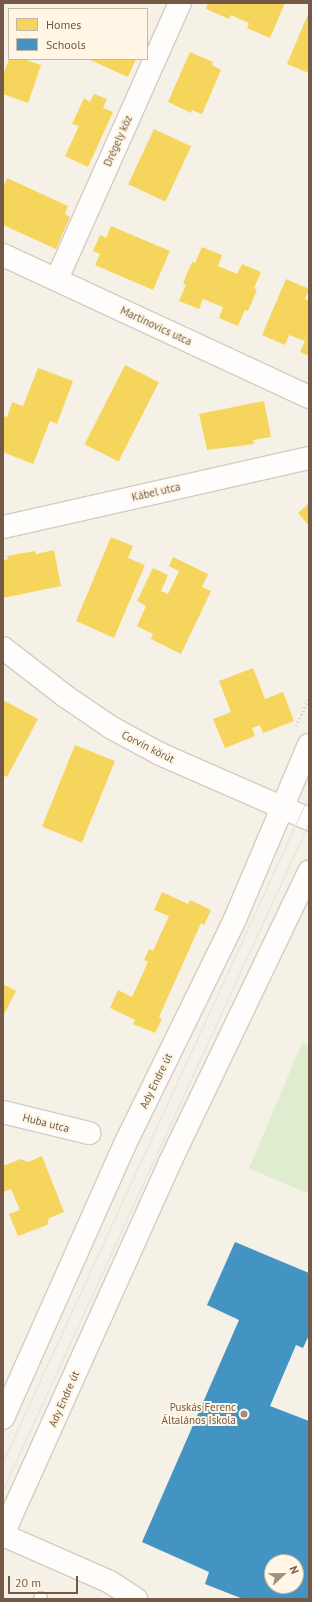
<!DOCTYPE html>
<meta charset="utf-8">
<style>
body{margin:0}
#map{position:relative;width:312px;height:1602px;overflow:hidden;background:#f6f1e6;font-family:"PT Sans",sans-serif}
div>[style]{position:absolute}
.green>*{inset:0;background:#dfedcf}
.homes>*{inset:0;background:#f6d55c;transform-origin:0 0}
.schools>*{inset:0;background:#4393c3}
.path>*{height:2.5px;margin-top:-1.25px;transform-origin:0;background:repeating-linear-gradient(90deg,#d9d1ca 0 1px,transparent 0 4px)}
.roads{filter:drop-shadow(1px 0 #d5ccc1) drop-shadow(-1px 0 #d5ccc1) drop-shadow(0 1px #d5ccc1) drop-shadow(0 -1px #d5ccc1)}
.service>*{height:13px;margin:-6.5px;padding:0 6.5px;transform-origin:6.5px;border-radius:6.5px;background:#fefdfb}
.minor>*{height:22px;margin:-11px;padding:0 11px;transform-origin:11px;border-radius:11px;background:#fefdfb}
.tertiary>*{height:22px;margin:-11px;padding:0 11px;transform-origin:11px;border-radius:11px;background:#fefdfb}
.tram>*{height:1px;margin:-0.5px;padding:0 0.5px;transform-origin:0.5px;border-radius:0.5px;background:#e3e0e3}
.dots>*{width:11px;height:11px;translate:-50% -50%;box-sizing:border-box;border:2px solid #fff6e5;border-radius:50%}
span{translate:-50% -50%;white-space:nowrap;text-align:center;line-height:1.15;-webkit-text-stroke:4px #fff6e5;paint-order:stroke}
.street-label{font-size:11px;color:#735946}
.poi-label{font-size:11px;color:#735946}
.right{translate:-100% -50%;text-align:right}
.frame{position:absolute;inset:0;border:4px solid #735946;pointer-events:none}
.legend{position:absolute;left:8px;top:8px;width:140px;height:52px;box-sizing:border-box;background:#fff6e5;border:1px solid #c7b7a5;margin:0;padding:5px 7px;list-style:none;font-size:12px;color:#735946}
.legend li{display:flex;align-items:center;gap:8px;height:20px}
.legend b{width:20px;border:1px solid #c7b7a5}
.north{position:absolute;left:264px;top:1554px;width:40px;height:40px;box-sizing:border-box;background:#fff6e5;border:1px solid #c7b7a5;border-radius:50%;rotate:68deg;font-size:11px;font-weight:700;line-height:16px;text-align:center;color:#735946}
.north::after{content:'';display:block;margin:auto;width:14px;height:18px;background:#a18e7e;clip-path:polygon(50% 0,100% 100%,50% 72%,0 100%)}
.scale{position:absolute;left:8px;top:1576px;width:70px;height:18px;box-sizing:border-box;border:2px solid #735946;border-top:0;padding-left:5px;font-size:12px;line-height:14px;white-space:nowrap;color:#735946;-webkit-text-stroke:3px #fff6e5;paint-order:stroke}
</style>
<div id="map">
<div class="green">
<div style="clip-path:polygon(302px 1043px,309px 1046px,309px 1194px,249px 1168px)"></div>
</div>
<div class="homes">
<div style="clip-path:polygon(208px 3px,285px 3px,270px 38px,247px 28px,249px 23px,231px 15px,229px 19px,206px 9px)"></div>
<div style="clip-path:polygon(309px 12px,309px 73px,287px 64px)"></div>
<div style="clip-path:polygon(190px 52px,213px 62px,212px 65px,221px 70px,202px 114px,192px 110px,191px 113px,168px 102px)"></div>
<div style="clip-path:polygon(9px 59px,23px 59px,41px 65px,28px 103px,3px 94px,3px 75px)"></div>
<div style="clip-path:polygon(88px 59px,136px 59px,128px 77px)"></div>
<div style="clip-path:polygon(94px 94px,107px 99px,103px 108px,113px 112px,88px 167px,65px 156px,79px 126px,72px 124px,84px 98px,90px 102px)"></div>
<div style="left:154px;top:129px;width:41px;height:61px;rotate:25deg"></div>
<div style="clip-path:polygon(7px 178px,68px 206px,65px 214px,70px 217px,56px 249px,3px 225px,3px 187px)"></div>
<div style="clip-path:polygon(111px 226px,170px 251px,153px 290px,95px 265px,100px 254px,93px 251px,100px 235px,106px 238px)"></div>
<div style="clip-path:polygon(202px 247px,222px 255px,218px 266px,237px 274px,242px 264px,261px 272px,254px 288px,257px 290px,248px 311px,245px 310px,238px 326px,219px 318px,223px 307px,203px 299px,199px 309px,179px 301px,186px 285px,183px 283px,192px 262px,195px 263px)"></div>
<div style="clip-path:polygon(286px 279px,309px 289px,305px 299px,309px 301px,309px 356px,300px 352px,305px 341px,289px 335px,285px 345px,262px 335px)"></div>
<div style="left:125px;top:365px;width:38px;height:89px;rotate:27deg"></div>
<div style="clip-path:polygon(38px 368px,73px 381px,57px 424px,50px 421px,33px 464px,3px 452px,3px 416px,7px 417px,12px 402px,23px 406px)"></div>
<div style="clip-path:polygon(264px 401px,271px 437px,253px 440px,254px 444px,207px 450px,199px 414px)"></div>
<div style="clip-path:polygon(309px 503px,309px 526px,298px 513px)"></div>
<div style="clip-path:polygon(111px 537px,133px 546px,128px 558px,145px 565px,114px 638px,76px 621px)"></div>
<div style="clip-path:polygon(54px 550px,61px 586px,3px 598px,3px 560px,8px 559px,7px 556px,35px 551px,36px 554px)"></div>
<div style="clip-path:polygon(173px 557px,208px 574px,202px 587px,211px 591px,181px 654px,151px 639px,153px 634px,137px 626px,146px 606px,137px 601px,153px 568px,168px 575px,161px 591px,168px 594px,179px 571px,169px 566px)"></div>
<div style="clip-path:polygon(253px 668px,265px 699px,283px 692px,294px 721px,263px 733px,260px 725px,252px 728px,255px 736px,225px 748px,213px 719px,231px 712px,219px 681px)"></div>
<div style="clip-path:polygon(3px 700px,38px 719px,7px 777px,3px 775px)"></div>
<div style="left:75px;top:745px;width:43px;height:88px;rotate:22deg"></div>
<div style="clip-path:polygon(162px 892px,188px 904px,190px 900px,211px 910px,204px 925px,201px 923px,159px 1017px,162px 1019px,155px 1033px,133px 1024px,135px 1020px,110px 1008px,118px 990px,132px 997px,148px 962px,144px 960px,149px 949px,153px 951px,169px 916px,154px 910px)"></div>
<div style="clip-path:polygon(3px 984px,16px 991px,3px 1016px)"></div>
<div style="clip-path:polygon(42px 1156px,64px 1212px,49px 1218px,47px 1225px,18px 1236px,9px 1214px,20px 1210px,11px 1189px,3px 1192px,3px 1166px,21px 1159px,28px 1162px)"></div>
</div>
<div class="schools">
<div style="clip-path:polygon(evenodd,235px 1242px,309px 1273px,309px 1335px,303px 1348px,296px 1345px,270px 1406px,309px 1421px,309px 1599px,243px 1599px,205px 1584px,209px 1572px,142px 1542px,239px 1320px,207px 1305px,235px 1242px,272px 1562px,296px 1562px,296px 1586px,272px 1586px,272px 1562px)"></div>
</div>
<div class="path">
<div style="left:296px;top:726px;width:32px;rotate:-66deg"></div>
</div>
<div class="roads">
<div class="service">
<div style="left:40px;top:1599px;width:1px;rotate:-90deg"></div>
</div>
<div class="minor">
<div style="left:3px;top:255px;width:337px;rotate:24.9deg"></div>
<div style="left:57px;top:279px;width:302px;rotate:-66deg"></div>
<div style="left:3px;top:527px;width:314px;rotate:-12.7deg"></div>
<div style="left:3px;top:648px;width:78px;rotate:37.7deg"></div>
<div style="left:65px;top:696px;width:57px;rotate:34.2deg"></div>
<div style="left:112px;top:728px;width:55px;rotate:28.4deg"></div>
<div style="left:160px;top:754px;width:163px;rotate:23.6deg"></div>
<div style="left:3px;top:1112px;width:89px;rotate:13.7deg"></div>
<div style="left:3px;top:1535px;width:117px;rotate:23.7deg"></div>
<div style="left:110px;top:1582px;width:31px;rotate:33deg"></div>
</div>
<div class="tertiary">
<div style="left:3px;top:1418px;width:300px;rotate:-66deg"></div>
<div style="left:125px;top:1144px;width:250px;rotate:-63.9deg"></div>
<div style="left:235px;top:919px;width:189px;rotate:-67deg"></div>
<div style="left:3px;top:1534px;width:408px;rotate:-65.8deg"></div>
<div style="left:170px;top:1162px;width:322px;rotate:-64.4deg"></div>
</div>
</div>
<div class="tram">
<div style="left:3px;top:1461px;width:733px;rotate:-65.32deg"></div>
<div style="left:3px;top:1489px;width:734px;rotate:-65.36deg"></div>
</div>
<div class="dots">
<div style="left:244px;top:1414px;background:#a18e7e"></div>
</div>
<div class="street-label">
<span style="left:118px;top:141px;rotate:-66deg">Drégely köz</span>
<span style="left:156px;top:326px;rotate:25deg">Martinovics utca</span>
<span style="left:156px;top:492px;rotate:-13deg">Kábel utca</span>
<span style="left:148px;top:747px;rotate:27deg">Corvin körút</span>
<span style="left:156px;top:1081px;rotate:-64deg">Ady Endre út</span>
<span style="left:46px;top:1123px;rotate:14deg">Huba utca</span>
<span style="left:64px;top:1399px;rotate:-66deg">Ady Endre út</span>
</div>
<div class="poi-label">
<span class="right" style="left:236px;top:1414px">Puskás Ferenc<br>Általános Iskola</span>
</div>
<div class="frame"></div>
<ul class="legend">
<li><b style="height:11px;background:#f6d55c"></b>Homes</li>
<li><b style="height:11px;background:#4393c3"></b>Schools</li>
</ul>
<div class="north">N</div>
<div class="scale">20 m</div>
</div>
